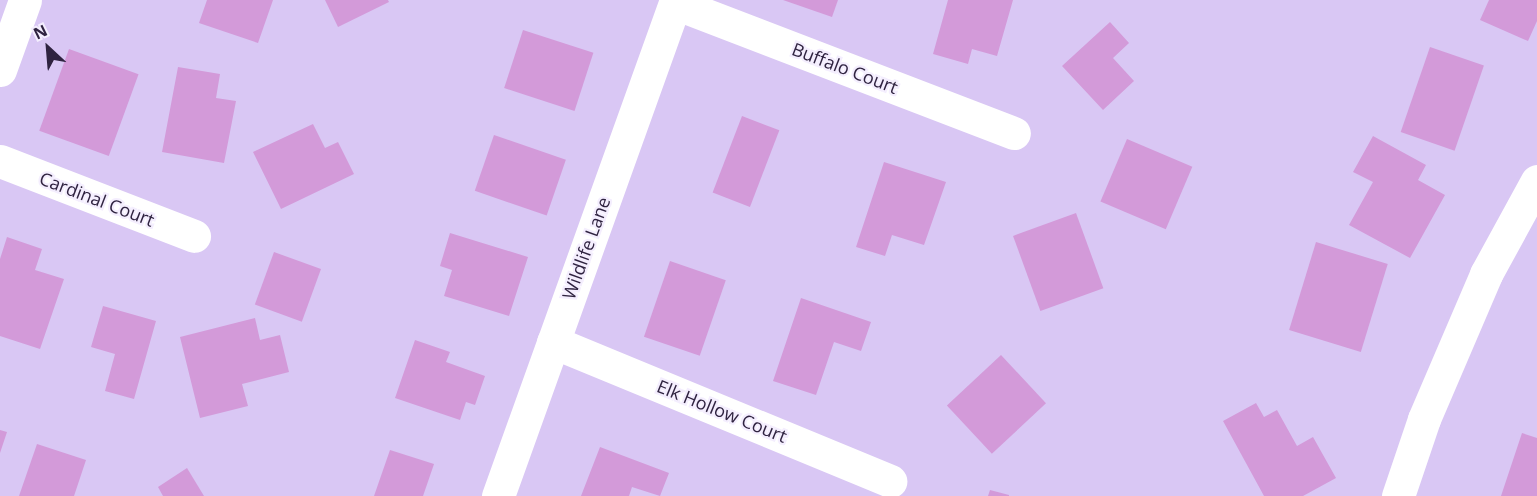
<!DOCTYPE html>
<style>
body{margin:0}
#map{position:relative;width:1537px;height:496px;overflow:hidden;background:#d9c7f4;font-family:"Open Sans",sans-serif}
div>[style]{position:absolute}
.building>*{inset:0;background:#d39ad9;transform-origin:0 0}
.minor>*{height:33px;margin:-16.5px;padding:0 16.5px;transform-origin:16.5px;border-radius:16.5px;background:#fff}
span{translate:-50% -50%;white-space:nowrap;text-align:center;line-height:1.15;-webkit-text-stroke:4.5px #f4eefe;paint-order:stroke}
.street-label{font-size:18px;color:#2f2340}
.north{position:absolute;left:18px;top:18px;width:60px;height:60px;-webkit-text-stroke:4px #f4eefe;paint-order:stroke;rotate:334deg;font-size:16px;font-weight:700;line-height:24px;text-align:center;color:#2f2340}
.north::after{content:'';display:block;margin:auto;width:21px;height:27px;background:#2f2340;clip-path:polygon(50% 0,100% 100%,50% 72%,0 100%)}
</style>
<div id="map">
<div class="building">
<div style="clip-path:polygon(207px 0,273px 0,258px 43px,199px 23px)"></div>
<div style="clip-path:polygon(325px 0,388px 0,389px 2px,338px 27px)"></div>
<div style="clip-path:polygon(783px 0,838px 0,832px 17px)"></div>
<div style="clip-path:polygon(948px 0,1013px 0,997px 56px,972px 49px,968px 64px,933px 54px)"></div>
<div style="clip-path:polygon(1489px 0,1537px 0,1537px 21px,1528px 41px,1480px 20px)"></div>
<div style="clip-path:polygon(1110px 22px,1129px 43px,1113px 58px,1134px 81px,1103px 110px,1062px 66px)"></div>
<div style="left:523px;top:30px;width:74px;height:61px;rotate:18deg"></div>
<div style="left:1430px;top:47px;width:57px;height:90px;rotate:19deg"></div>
<div style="left:69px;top:49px;width:74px;height:87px;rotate:20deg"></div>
<div style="clip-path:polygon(178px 67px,220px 74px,216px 98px,236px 101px,224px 163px,162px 152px)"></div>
<div style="left:742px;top:116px;width:40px;height:82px;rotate:21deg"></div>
<div style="clip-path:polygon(313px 124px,325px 148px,338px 142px,354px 174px,281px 209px,253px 152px)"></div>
<div style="left:494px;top:135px;width:76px;height:59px;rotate:19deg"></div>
<div style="clip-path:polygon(1373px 136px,1426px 165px,1418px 180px,1445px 195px,1410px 258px,1349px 225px,1373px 182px,1353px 172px)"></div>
<div style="left:1127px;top:139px;width:71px;height:68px;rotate:23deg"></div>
<div style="clip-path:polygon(884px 162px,946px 182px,924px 245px,892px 235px,885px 256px,856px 247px)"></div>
<div style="left:1076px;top:213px;width:80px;height:67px;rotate:70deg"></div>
<div style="clip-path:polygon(450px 233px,528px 257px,509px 316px,444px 296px,452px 270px,440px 266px)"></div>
<div style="clip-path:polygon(7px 237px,42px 249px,35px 270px,64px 279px,40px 349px,0 336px,0 259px)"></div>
<div style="left:1316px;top:242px;width:75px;height:92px;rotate:17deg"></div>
<div style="left:274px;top:252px;width:50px;height:56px;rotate:20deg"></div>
<div style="left:670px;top:261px;width:59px;height:80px;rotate:19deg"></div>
<div style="clip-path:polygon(801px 298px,871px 322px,861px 351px,834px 342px,816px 395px,773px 381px)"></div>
<div style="clip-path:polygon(103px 306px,156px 321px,134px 399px,105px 391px,115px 354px,91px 347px)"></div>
<div style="clip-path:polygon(255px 318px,260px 340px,280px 335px,289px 372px,242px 384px,248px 406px,200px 418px,180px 337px)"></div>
<div style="clip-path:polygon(415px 340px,450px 352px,446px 362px,485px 376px,475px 405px,466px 402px,460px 420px,395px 398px)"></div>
<div style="left:1001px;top:355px;width:66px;height:74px;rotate:47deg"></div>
<div style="clip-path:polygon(1256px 403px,1264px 417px,1277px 410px,1297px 446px,1313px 437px,1336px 478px,1303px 496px,1264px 496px,1223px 421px)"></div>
<div style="clip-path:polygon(0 430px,7px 432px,0 453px)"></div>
<div style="clip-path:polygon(1522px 433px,1537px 438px,1537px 496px,1501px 496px)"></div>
<div style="clip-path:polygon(37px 444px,86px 460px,74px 496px,19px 496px)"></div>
<div style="clip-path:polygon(600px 447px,669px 473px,660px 496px,632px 487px,629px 496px,581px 496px)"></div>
<div style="clip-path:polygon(390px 450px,434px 464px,423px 496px,374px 496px)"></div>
<div style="clip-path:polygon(187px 468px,204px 496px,163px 496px,158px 487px)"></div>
<div style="clip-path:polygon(990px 490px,1009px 495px,1009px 496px,988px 496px)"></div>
</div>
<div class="minor">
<div style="left:675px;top:3px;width:363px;rotate:21deg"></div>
<div style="left:0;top:70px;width:74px;rotate:-70.3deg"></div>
<div style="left:0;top:161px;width:208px;rotate:21.1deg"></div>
<div style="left:553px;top:342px;width:365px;rotate:22.4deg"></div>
<div style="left:498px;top:496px;width:527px;rotate:-70.26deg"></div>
<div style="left:1398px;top:496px;width:81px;rotate:-71.3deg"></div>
<div style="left:1424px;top:419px;width:158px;rotate:-66.8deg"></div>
<div style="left:1486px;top:274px;width:106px;rotate:-61.3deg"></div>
</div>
<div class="street-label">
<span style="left:845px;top:68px;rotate:21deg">Buffalo Court</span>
<span style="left:97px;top:199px;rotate:21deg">Cardinal Court</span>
<span style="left:586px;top:248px;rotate:-70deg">Wildlife Lane</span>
<span style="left:722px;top:411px;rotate:22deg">Elk Hollow Court</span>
</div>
<div class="north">N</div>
</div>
